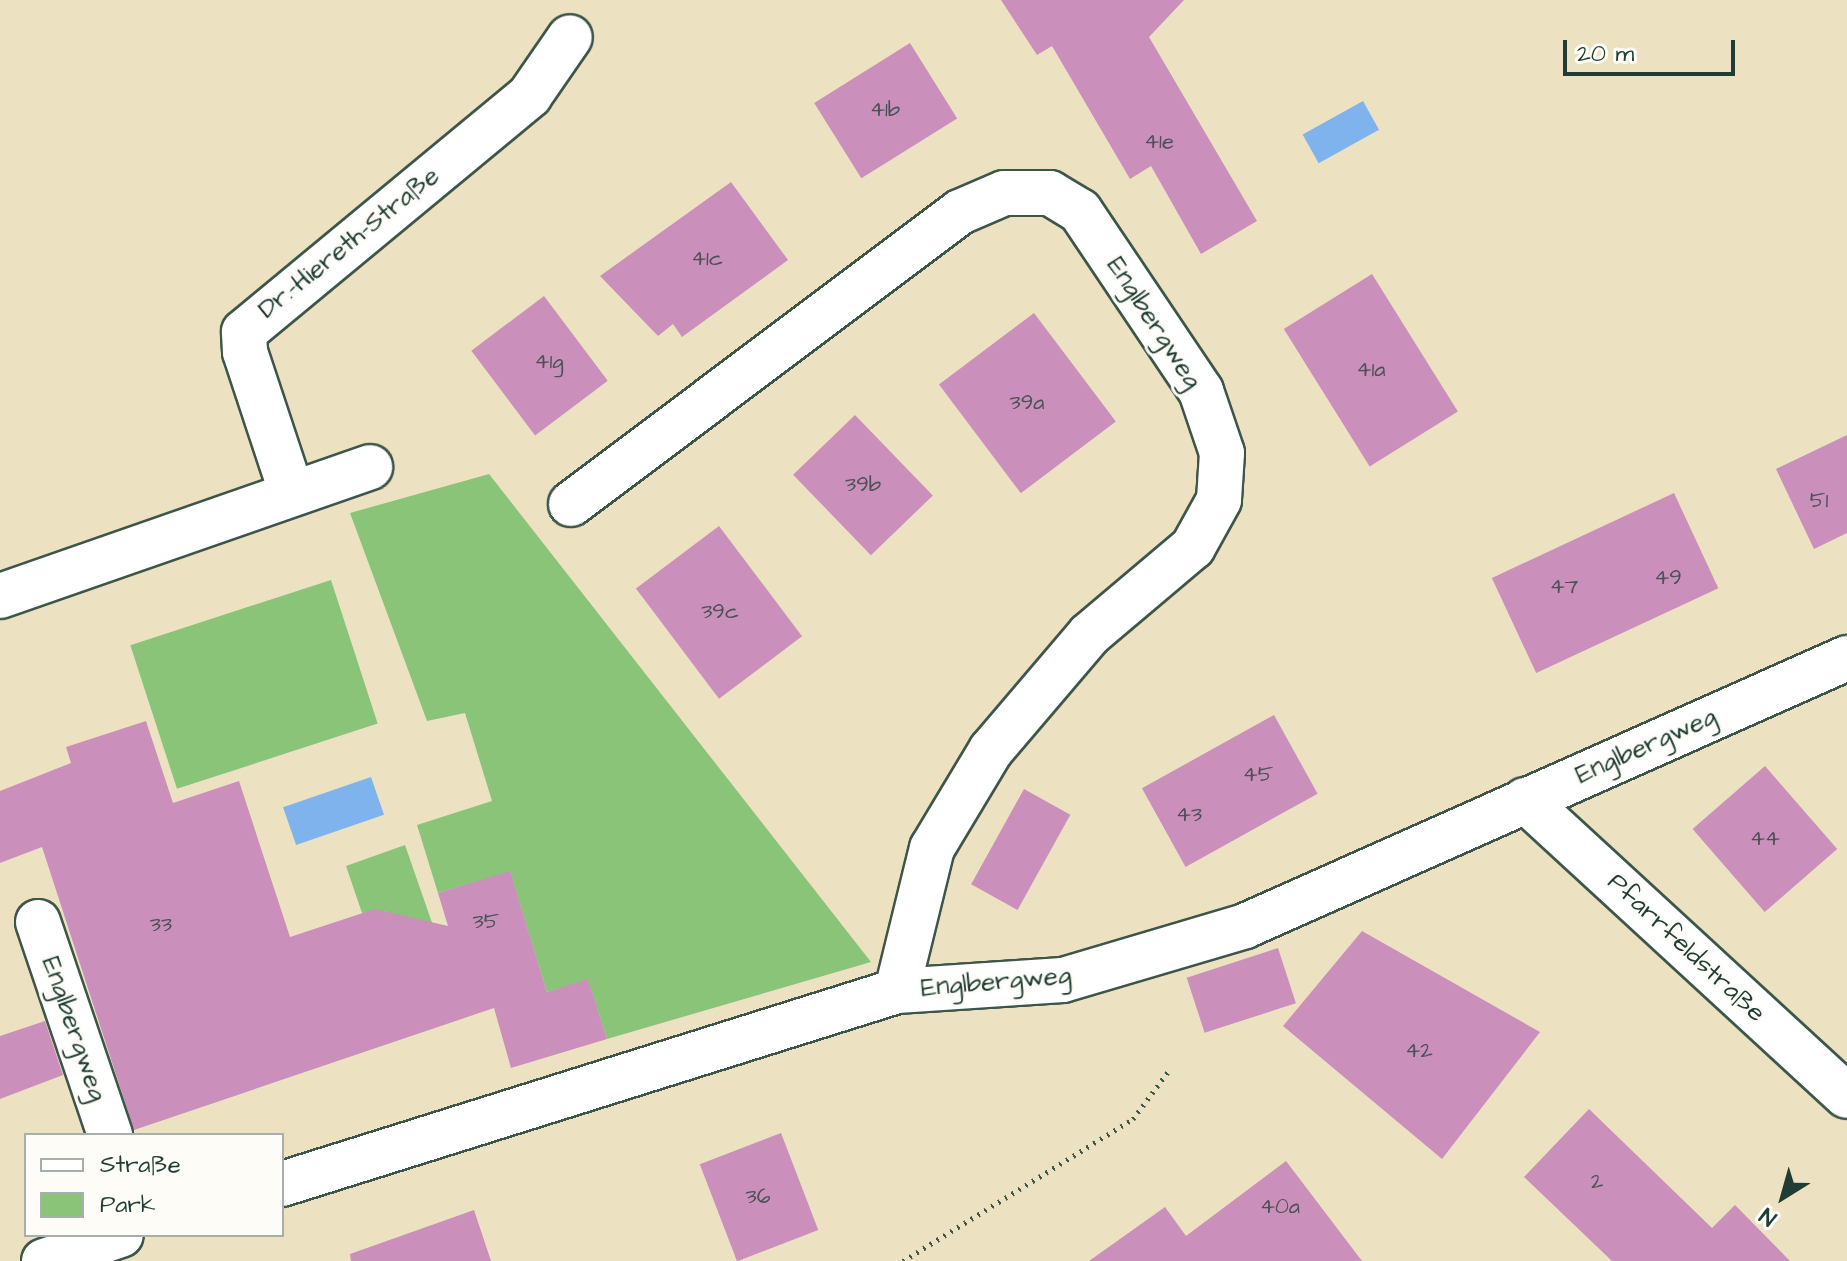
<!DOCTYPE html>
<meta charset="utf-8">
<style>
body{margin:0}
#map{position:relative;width:1847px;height:1261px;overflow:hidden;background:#ece2c2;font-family:"Architects Daughter",sans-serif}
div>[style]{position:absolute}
.green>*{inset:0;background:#89c479;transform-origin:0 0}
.water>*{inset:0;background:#7fb3ed;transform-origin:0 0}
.building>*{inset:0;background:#cb8fbc;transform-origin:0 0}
.path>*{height:5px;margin-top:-2.5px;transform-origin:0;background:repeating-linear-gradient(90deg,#3e5649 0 2px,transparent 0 8px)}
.roads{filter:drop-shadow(2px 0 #3e5649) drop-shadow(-2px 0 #3e5649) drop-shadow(0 2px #3e5649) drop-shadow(0 -2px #3e5649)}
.minor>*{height:44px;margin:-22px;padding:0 22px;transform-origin:22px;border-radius:22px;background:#fff}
span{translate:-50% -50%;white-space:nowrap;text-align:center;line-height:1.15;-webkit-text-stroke:6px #fdfcf7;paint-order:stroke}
.number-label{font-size:22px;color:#4a5256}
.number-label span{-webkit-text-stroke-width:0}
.street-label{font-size:26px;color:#1f3d34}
.legend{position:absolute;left:24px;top:1133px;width:260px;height:104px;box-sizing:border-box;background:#fdfcf7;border:2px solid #a4b0a9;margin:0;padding:10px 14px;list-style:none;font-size:24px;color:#1f3d34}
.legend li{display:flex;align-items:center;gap:16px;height:40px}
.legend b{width:40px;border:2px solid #a4b0a9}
.north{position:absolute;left:1743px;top:1157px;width:80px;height:80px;-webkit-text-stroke:6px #fdfcf7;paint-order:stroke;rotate:217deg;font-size:22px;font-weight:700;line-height:32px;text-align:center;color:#1f3d34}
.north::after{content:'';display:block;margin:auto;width:28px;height:36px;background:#1f3d34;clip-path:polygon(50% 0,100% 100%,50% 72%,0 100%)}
.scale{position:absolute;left:1563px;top:40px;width:172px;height:36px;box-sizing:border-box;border:4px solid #1f3d34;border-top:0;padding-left:10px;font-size:24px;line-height:28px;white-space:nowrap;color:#1f3d34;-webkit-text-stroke:6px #fdfcf7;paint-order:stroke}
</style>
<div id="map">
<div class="green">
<div style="clip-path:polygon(489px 474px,871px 962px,607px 1039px,588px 980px,547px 992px,510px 872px,438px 893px,417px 825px,492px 801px,465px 713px,427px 721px,350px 513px)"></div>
<div style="left:331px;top:580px;width:151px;height:211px;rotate:72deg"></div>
<div style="clip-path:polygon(405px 845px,438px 940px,393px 922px,385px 911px,362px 913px,346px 866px)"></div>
</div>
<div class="water">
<div style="left:1363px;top:101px;width:33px;height:69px;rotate:61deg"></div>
<div style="left:371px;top:777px;width:40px;height:93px;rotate:71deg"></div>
</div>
<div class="building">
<div style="clip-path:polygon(1001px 0,1184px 0,1149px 37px,1257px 221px,1201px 254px,1151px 166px,1130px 179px,1052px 46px,1037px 55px)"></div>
<div style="left:910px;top:43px;width:89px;height:113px;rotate:58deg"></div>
<div style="clip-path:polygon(731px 182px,788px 260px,682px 337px,673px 324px,658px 336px,600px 276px)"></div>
<div style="left:1372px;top:274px;width:162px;height:104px;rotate:58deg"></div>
<div style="left:544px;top:296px;width:106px;height:91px;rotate:53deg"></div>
<div style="left:1034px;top:313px;width:136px;height:119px;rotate:53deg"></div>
<div style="left:855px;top:415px;width:112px;height:86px;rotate:46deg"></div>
<div style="clip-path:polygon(1847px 435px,1847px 533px,1814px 549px,1776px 469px)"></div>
<div style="left:1674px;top:493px;width:105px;height:201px;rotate:65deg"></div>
<div style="left:719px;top:526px;width:138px;height:104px;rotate:53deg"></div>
<div style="left:1274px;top:715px;width:90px;height:151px;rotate:61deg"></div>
<div style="clip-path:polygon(146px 721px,173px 803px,239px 781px,290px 937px,375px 909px,448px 926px,438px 893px,510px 871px,547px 992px,588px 979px,607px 1039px,511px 1068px,494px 1008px,134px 1130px,42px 847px,0 863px,0 791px,71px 763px,66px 747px)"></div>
<div style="left:1765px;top:766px;width:110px;height:96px;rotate:49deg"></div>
<div style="left:1024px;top:789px;width:53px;height:109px;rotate:29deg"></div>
<div style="clip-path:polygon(1362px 931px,1540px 1032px,1442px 1159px,1283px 1026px)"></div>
<div style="left:1278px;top:948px;width:58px;height:96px;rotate:72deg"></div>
<div style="clip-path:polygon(45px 1021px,63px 1075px,0 1099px,0 1036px)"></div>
<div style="clip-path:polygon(1589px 1109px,1712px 1228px,1735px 1205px,1790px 1261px,1612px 1261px,1524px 1177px)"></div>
<div style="left:781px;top:1133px;width:104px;height:87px;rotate:69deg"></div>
<div style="clip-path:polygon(1286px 1161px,1362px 1261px,1089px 1261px,1165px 1207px,1186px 1236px)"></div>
<div style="clip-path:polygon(474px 1210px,491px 1261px,351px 1261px,350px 1254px)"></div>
</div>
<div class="path">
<div style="left:903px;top:1261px;width:270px;rotate:-31.7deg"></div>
<div style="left:1133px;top:1119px;width:62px;rotate:-53.5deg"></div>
</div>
<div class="roads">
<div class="minor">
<div style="left:291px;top:491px;width:146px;rotate:-108.3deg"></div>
<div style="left:245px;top:352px;width:20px;rotate:-93deg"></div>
<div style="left:244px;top:332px;width:371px;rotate:-39.6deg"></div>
<div style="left:530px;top:95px;width:70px;rotate:-55.4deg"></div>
<div style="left:571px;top:504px;width:486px;rotate:-36.9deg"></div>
<div style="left:960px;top:212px;width:48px;rotate:-23.4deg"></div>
<div style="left:1004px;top:193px;width:46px"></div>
<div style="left:1050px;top:193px;width:35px;rotate:31deg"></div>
<div style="left:1080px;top:211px;width:217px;rotate:56.1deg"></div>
<div style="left:1201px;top:391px;width:65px;rotate:71.3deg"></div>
<div style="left:1222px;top:453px;width:47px;rotate:93.7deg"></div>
<div style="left:1219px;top:500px;width:54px;rotate:119deg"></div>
<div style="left:1193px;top:547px;width:136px;rotate:139.8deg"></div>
<div style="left:1089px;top:635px;width:151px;rotate:130.4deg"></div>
<div style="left:991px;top:750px;width:114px;rotate:121deg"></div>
<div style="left:932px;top:848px;width:147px;rotate:103.8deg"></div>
<div style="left:0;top:596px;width:392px;rotate:-19.2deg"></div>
<div style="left:1525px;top:800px;width:437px;rotate:42.6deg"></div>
<div style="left:38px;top:922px;width:225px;rotate:71.3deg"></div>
<div style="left:282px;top:1184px;width:645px;rotate:-17.42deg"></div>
<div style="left:897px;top:991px;width:166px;rotate:-3.8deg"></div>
<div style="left:1063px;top:980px;width:190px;rotate:-16.5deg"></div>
<div style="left:1245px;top:926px;width:659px;rotate:-24deg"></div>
<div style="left:44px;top:1261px;width:81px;rotate:-18.7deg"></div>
</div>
</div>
<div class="number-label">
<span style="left:885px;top:110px">41b</span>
<span style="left:1159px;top:142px">41e</span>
<span style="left:707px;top:259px">41c</span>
<span style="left:549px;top:362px">41g</span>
<span style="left:1371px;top:370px">41a</span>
<span style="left:1027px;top:403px">39a</span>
<span style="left:863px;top:485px">39b</span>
<span style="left:1819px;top:501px">51</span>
<span style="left:1668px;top:578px">49</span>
<span style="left:1564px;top:587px">47</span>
<span style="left:720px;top:612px">39c</span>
<span style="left:1258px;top:775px">45</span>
<span style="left:1189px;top:815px">43</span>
<span style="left:1765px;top:839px">44</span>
<span style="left:486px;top:922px">35</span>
<span style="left:161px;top:925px">33</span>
<span style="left:1419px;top:1051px">42</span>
<span style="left:1597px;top:1182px">2</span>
<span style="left:758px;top:1197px">36</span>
<span style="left:1280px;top:1207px">40a</span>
</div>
<div class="street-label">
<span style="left:349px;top:243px;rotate:-39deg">Dr.-Hiereth-Straße</span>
<span style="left:1154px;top:323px;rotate:57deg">Englbergweg</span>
<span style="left:1646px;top:746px;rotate:-24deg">Englbergweg</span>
<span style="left:1686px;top:948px;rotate:43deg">Pfarrfeldstraße</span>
<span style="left:996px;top:982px;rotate:-5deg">Englbergweg</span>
<span style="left:74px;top:1029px;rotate:71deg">Englbergweg</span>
</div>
<ul class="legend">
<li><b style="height:10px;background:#fff"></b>Straße</li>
<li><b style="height:22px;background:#89c479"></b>Park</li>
</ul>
<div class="north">N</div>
<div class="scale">20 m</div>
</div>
